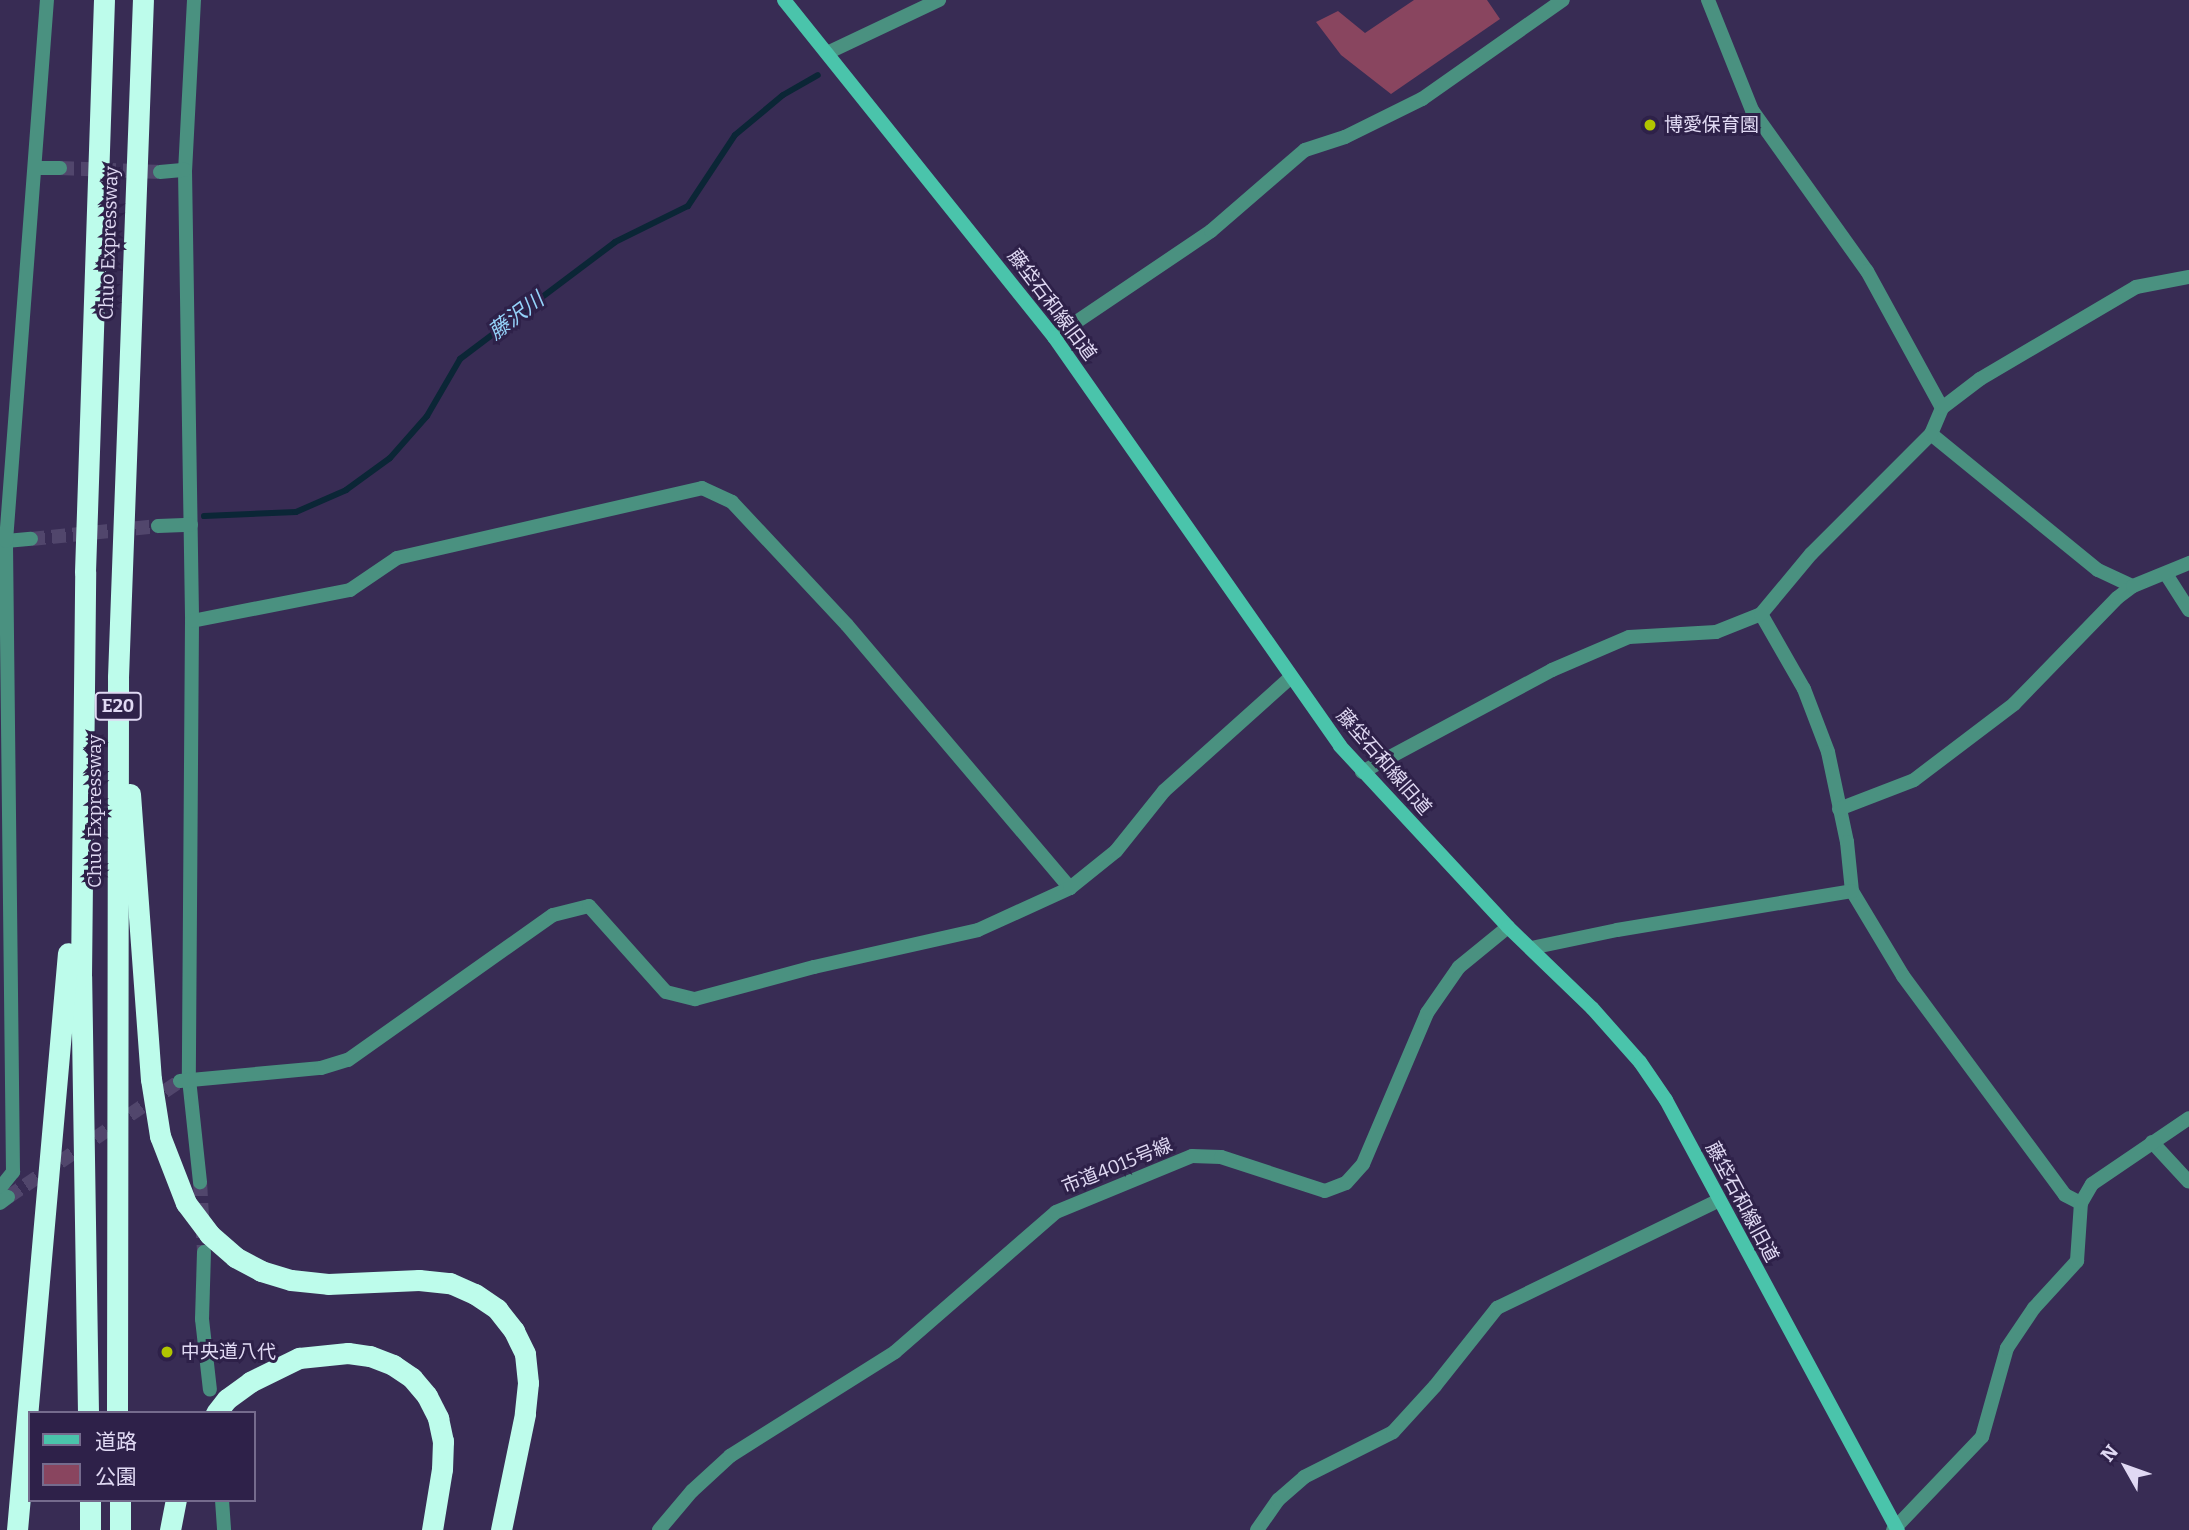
<!DOCTYPE html>
<meta charset="utf-8">
<style>
body{margin:0}
#map{position:relative;width:2189px;height:1530px;overflow:hidden;background:#382c54;font-family:Bitter,"Noto Sans JP",serif}
div>[style]{position:absolute}
.green>*{inset:0;background:#89455f}
.stream>*{height:6px;margin:-3px;padding:0 3px;transform-origin:3px;border-radius:3px;background:#0b2636}
.street-tunnel>*{height:14px;margin-top:-7px;transform-origin:0;background:repeating-linear-gradient(90deg,#51466c 0 14px,transparent 0 21px)}
.street>*{height:14px;margin:-7px;padding:0 7px;transform-origin:7px;border-radius:7px;background:#4a9180}
.secondary>*{height:14px;margin:-7px;padding:0 7px;transform-origin:7px;border-radius:7px;background:#4ac4ab}
.highway>*{height:21px;margin:-10.5px;padding:0 10.5px;transform-origin:10.5px;border-radius:10.5px;background:#bdfceb}
.dots>*{width:19px;height:19px;translate:-50% -50%;box-sizing:border-box;border:4px solid #2e2149;border-radius:50%}
span{translate:-50% -50%;white-space:nowrap;text-align:center;line-height:1.15;-webkit-text-stroke:6px #2e2149;paint-order:stroke}
.shield-label span{padding:2px 5px;background:#2e2149;border:2px solid;border-radius:5px;-webkit-text-stroke-width:0}
.shield-label{font-size:18px;color:#e0d9f3;font-weight:700}
.poi-label{font-size:19px;color:#e0d9f3}
.left{translate:0 -50%;text-align:left}
.street-label{font-size:19px;color:#e0d9f3}
.water-label{font-size:21px;color:#95d3fa;font-style:italic}
.legend{position:absolute;left:28px;top:1411px;width:228px;height:91px;box-sizing:border-box;background:#2e2149;border:2px solid #756b8d;margin:0;padding:9px 12px;list-style:none;font-size:21px;color:#e0d9f3}
.legend li{display:flex;align-items:center;gap:14px;height:35px}
.legend b{width:35px;border:2px solid #756b8d}
.north{position:absolute;left:2091px;top:1432px;width:70px;height:70px;-webkit-text-stroke:5px #2e2149;paint-order:stroke;rotate:310deg;font-size:19px;font-weight:700;line-height:28px;text-align:center;color:#e0d9f3}
.north::after{content:'';display:block;margin:auto;width:24px;height:32px;background:#e0d9f3;clip-path:polygon(50% 0,100% 100%,50% 72%,0 100%)}
</style>
<div id="map">
<div class="green">
<div style="clip-path:polygon(1414px 0,1487px 0,1500px 19px,1391px 94px,1341px 55px,1316px 22px,1338px 11px,1365px 33px)"></div>
</div>
<div class="stream">
<div style="left:204px;top:516px;width:92px;rotate:-2.5deg"></div>
<div style="left:296px;top:512px;width:55px;rotate:-23.7deg"></div>
<div style="left:346px;top:490px;width:54px;rotate:-36deg"></div>
<div style="left:390px;top:458px;width:56px;rotate:-48.6deg"></div>
<div style="left:427px;top:416px;width:66px;rotate:-59.9deg"></div>
<div style="left:460px;top:359px;width:194px;rotate:-37deg"></div>
<div style="left:615px;top:242px;width:81px;rotate:-26.3deg"></div>
<div style="left:688px;top:206px;width:85px;rotate:-56.5deg"></div>
<div style="left:735px;top:135px;width:62px;rotate:-39.8deg"></div>
<div style="left:783px;top:95px;width:40px;rotate:-29.7deg"></div>
</div>
<div class="street-tunnel">
<div style="left:60px;top:168px;width:100px;rotate:2.3deg"></div>
<div style="left:31px;top:539px;width:128px;rotate:-5.8deg"></div>
<div style="left:200px;top:1182px;width:70px;rotate:86.7deg"></div>
<div style="left:8px;top:1197px;width:207px;rotate:-34deg"></div>
</div>
<div class="street">
<div style="left:194px;top:0;width:170px;rotate:93deg"></div>
<div style="left:185px;top:170px;width:451px;rotate:89.1deg"></div>
<div style="left:192px;top:621px;width:458px;rotate:90.4deg"></div>
<div style="left:189px;top:1079px;width:104px;rotate:83.9deg"></div>
<div style="left:1708px;top:0;width:118px;rotate:68.2deg"></div>
<div style="left:1752px;top:110px;width:198px;rotate:54.5deg"></div>
<div style="left:1867px;top:271px;width:156px;rotate:61.3deg"></div>
<div style="left:827px;top:53px;width:124px;rotate:-25.3deg"></div>
<div style="left:36px;top:168px;width:24px"></div>
<div style="left:160px;top:172px;width:25px;rotate:-5deg"></div>
<div style="left:1054px;top:337px;width:189px;rotate:-34deg"></div>
<div style="left:1211px;top:231px;width:124px;rotate:-40.8deg"></div>
<div style="left:1305px;top:150px;width:42px;rotate:-18deg"></div>
<div style="left:1345px;top:137px;width:86px;rotate:-26.3deg"></div>
<div style="left:1422px;top:99px;width:172px;rotate:-35.1deg"></div>
<div style="left:1931px;top:434px;width:215px;rotate:39.2deg"></div>
<div style="left:2098px;top:570px;width:38px;rotate:25deg"></div>
<div style="left:158px;top:526px;width:33px;rotate:-2deg"></div>
<div style="left:6px;top:541px;width:25px;rotate:-5deg"></div>
<div style="left:2166px;top:574px;width:43px;rotate:57.4deg"></div>
<div style="left:1761px;top:614px;width:86px;rotate:60.2deg"></div>
<div style="left:1804px;top:689px;width:67px;rotate:69.1deg"></div>
<div style="left:1828px;top:752px;width:92px;rotate:78.1deg"></div>
<div style="left:1847px;top:842px;width:49px;rotate:84.2deg"></div>
<div style="left:1852px;top:891px;width:99px;rotate:59deg"></div>
<div style="left:1903px;top:976px;width:272px;rotate:53.5deg"></div>
<div style="left:2065px;top:1195px;width:18px;rotate:27deg"></div>
<div style="left:192px;top:621px;width:161px;rotate:-11.1deg"></div>
<div style="left:350px;top:590px;width:57px;rotate:-34.2deg"></div>
<div style="left:397px;top:558px;width:313px;rotate:-12.9deg"></div>
<div style="left:702px;top:488px;width:33px;rotate:25deg"></div>
<div style="left:732px;top:502px;width:168px;rotate:46.9deg"></div>
<div style="left:847px;top:625px;width:345px;rotate:49.7deg"></div>
<div style="left:1362px;top:772px;width:216px;rotate:-28.2deg"></div>
<div style="left:1552px;top:670px;width:84px;rotate:-23.2deg"></div>
<div style="left:1629px;top:637px;width:87px;rotate:-3.3deg"></div>
<div style="left:1716px;top:632px;width:48px;rotate:-21.8deg"></div>
<div style="left:1761px;top:614px;width:78px;rotate:-50.2deg"></div>
<div style="left:1811px;top:554px;width:170px;rotate:-45deg"></div>
<div style="left:1931px;top:434px;width:28px;rotate:-67deg"></div>
<div style="left:1942px;top:408px;width:48px;rotate:-37.3deg"></div>
<div style="left:1980px;top:379px;width:181px;rotate:-30.5deg"></div>
<div style="left:2136px;top:287px;width:54px;rotate:-10.7deg"></div>
<div style="left:1839px;top:809px;width:80px;rotate:-21.1deg"></div>
<div style="left:1914px;top:780px;width:126px;rotate:-37.2deg"></div>
<div style="left:2014px;top:704px;width:148px;rotate:-45.8deg"></div>
<div style="left:2117px;top:598px;width:20px;rotate:-37deg"></div>
<div style="left:2133px;top:586px;width:61px;rotate:-22.3deg"></div>
<div style="left:1531px;top:948px;width:88px;rotate:-11.8deg"></div>
<div style="left:1617px;top:930px;width:238px;rotate:-9.4deg"></div>
<div style="left:180px;top:1081px;width:142px;rotate:-5.3deg"></div>
<div style="left:321px;top:1068px;width:28px;rotate:-17deg"></div>
<div style="left:348px;top:1060px;width:251px;rotate:-35.3deg"></div>
<div style="left:553px;top:915px;width:37px;rotate:-14deg"></div>
<div style="left:589px;top:906px;width:115px;rotate:48.2deg"></div>
<div style="left:666px;top:992px;width:30px;rotate:14deg"></div>
<div style="left:695px;top:999px;width:123px;rotate:-15.1deg"></div>
<div style="left:814px;top:967px;width:168px;rotate:-12.7deg"></div>
<div style="left:978px;top:930px;width:101px;rotate:-24.5deg"></div>
<div style="left:1070px;top:888px;width:59px;rotate:-38.8deg"></div>
<div style="left:1116px;top:851px;width:77px;rotate:-51.3deg"></div>
<div style="left:1164px;top:791px;width:171px;rotate:-41.9deg"></div>
<div style="left:2152px;top:1142px;width:54px;rotate:47.2deg"></div>
<div style="left:0;top:1188px;width:21px;rotate:-51deg"></div>
<div style="left:13px;top:1172px;width:631px;rotate:-90.64deg"></div>
<div style="left:6px;top:541px;width:543px;rotate:-85.67deg"></div>
<div style="left:0;top:1203px;width:10px;rotate:-37deg"></div>
<div style="left:204px;top:1252px;width:67px;rotate:91.7deg"></div>
<div style="left:202px;top:1319px;width:71px;rotate:83.6deg"></div>
<div style="left:222px;top:1500px;width:30px;rotate:86deg"></div>
<div style="left:659px;top:1530px;width:51px;rotate:-49.8deg"></div>
<div style="left:692px;top:1491px;width:52px;rotate:-42.6deg"></div>
<div style="left:730px;top:1456px;width:195px;rotate:-32.2deg"></div>
<div style="left:895px;top:1352px;width:213px;rotate:-41deg"></div>
<div style="left:1056px;top:1212px;width:147px;rotate:-22.4deg"></div>
<div style="left:1192px;top:1156px;width:29px;rotate:2deg"></div>
<div style="left:1221px;top:1157px;width:109px;rotate:18.1deg"></div>
<div style="left:1325px;top:1191px;width:22px;rotate:-21deg"></div>
<div style="left:1346px;top:1183px;width:25px;rotate:-48deg"></div>
<div style="left:1363px;top:1164px;width:164px;rotate:-67deg"></div>
<div style="left:1427px;top:1013px;width:56px;rotate:-55.2deg"></div>
<div style="left:1459px;top:967px;width:63px;rotate:-39.2deg"></div>
<div style="left:1257px;top:1530px;width:37px;rotate:-55deg"></div>
<div style="left:1278px;top:1500px;width:35px;rotate:-41deg"></div>
<div style="left:1304px;top:1477px;width:100px;rotate:-26.8deg"></div>
<div style="left:1393px;top:1432px;width:62px;rotate:-47.6deg"></div>
<div style="left:1435px;top:1386px;width:100px;rotate:-51.5deg"></div>
<div style="left:1497px;top:1308px;width:247px;rotate:-25.9deg"></div>
<div style="left:1893px;top:1530px;width:129px;rotate:-46.3deg"></div>
<div style="left:1982px;top:1437px;width:92px;rotate:-74.3deg"></div>
<div style="left:2007px;top:1348px;width:48px;rotate:-56deg"></div>
<div style="left:2034px;top:1308px;width:64px;rotate:-47.5deg"></div>
<div style="left:2077px;top:1261px;width:58px;rotate:-86.1deg"></div>
<div style="left:2081px;top:1203px;width:22px;rotate:-60deg"></div>
<div style="left:2092px;top:1184px;width:117px;rotate:-34.2deg"></div>
</div>
<div class="secondary">
<div style="left:784px;top:0;width:432px;rotate:51.3deg"></div>
<div style="left:1054px;top:337px;width:499px;rotate:55deg"></div>
<div style="left:1340px;top:746px;width:247px;rotate:47.1deg"></div>
<div style="left:1508px;top:927px;width:117px;rotate:44deg"></div>
<div style="left:1592px;top:1008px;width:72px;rotate:48.4deg"></div>
<div style="left:1640px;top:1062px;width:46px;rotate:55.6deg"></div>
<div style="left:1666px;top:1100px;width:489px;rotate:61.7deg"></div>
</div>
<div class="highway">
<div style="left:130px;top:794px;width:286px;rotate:85.8deg"></div>
<div style="left:151px;top:1079px;width:58px;rotate:81deg"></div>
<div style="left:160px;top:1136px;width:72px;rotate:68.8deg"></div>
<div style="left:186px;top:1203px;width:39px;rotate:53deg"></div>
<div style="left:209px;top:1234px;width:35px;rotate:41deg"></div>
<div style="left:235px;top:1257px;width:30px;rotate:28deg"></div>
<div style="left:261px;top:1271px;width:31px;rotate:17deg"></div>
<div style="left:291px;top:1280px;width:37px;rotate:6deg"></div>
<div style="left:328px;top:1284px;width:91px;rotate:-2.5deg"></div>
<div style="left:419px;top:1280px;width:31px;rotate:6deg"></div>
<div style="left:450px;top:1283px;width:27px;rotate:24deg"></div>
<div style="left:475px;top:1294px;width:27px;rotate:34deg"></div>
<div style="left:497px;top:1309px;width:28px;rotate:52deg"></div>
<div style="left:514px;top:1331px;width:25px;rotate:64deg"></div>
<div style="left:525px;top:1354px;width:29px;rotate:84deg"></div>
<div style="left:528px;top:1383px;width:31px;rotate:96deg"></div>
<div style="left:525px;top:1414px;width:118px;rotate:101.7deg"></div>
<div style="left:88px;top:1413px;width:437px;rotate:-90.9deg"></div>
<div style="left:81px;top:976px;width:404px;rotate:-89.4deg"></div>
<div style="left:85px;top:572px;width:572px;rotate:-88.1deg"></div>
<div style="left:117px;top:1413px;width:736px;rotate:-89.92deg"></div>
<div style="left:118px;top:677px;width:677px;rotate:-87.89deg"></div>
<div style="left:216px;top:1413px;width:18px;rotate:-52deg"></div>
<div style="left:227px;top:1399px;width:29px;rotate:-36deg"></div>
<div style="left:250px;top:1382px;width:55px;rotate:-26.1deg"></div>
<div style="left:299px;top:1358px;width:49px;rotate:-5.8deg"></div>
<div style="left:348px;top:1353px;width:22px;rotate:8deg"></div>
<div style="left:370px;top:1356px;width:25px;rotate:21deg"></div>
<div style="left:393px;top:1365px;width:23px;rotate:34deg"></div>
<div style="left:412px;top:1378px;width:23px;rotate:50deg"></div>
<div style="left:427px;top:1396px;width:25px;rotate:63deg"></div>
<div style="left:438px;top:1418px;width:24px;rotate:78deg"></div>
<div style="left:443px;top:1441px;width:28px;rotate:92deg"></div>
<div style="left:442px;top:1469px;width:62px;rotate:99.3deg"></div>
<div style="left:90px;top:1500px;width:30px;rotate:90deg"></div>
<div style="left:120px;top:1500px;width:30px;rotate:90deg"></div>
<div style="left:17px;top:1530px;width:579px;rotate:-84.95deg"></div>
<div style="left:170px;top:1530px;width:31px;rotate:-79deg"></div>
</div>
<div class="dots">
<div style="left:1650px;top:125px;background:#b1c500"></div>
<div style="left:167px;top:1352px;background:#b1c500"></div>
</div>
<div class="shield-label">
<span style="left:118px;top:706px">E20</span>
</div>
<div class="poi-label">
<span class="left" style="left:1664px;top:125px">博愛保育園</span>
<span class="left" style="left:181px;top:1352px">中央道八代</span>
</div>
<div class="street-label">
<span style="left:109px;top:243px;rotate:-88deg">Chuo Expressway</span>
<span style="left:1052px;top:305px;rotate:53deg">藤垈石和線旧道</span>
<span style="left:1384px;top:762px;rotate:49deg">藤垈石和線旧道</span>
<span style="left:95px;top:811px;rotate:-90deg">Chuo Expressway</span>
<span style="left:1117px;top:1166px;rotate:-22deg">市道4015号線</span>
<span style="left:1742px;top:1202px;rotate:62deg">藤垈石和線旧道</span>
</div>
<div class="water-label">
<span style="left:516px;top:316px;rotate:-37deg">藤沢川</span>
</div>
<ul class="legend">
<li><b style="height:9px;background:#4ac4ab"></b>道路</li>
<li><b style="height:19px;background:#89455f"></b>公園</li>
</ul>
<div class="north">N</div>
</div>
